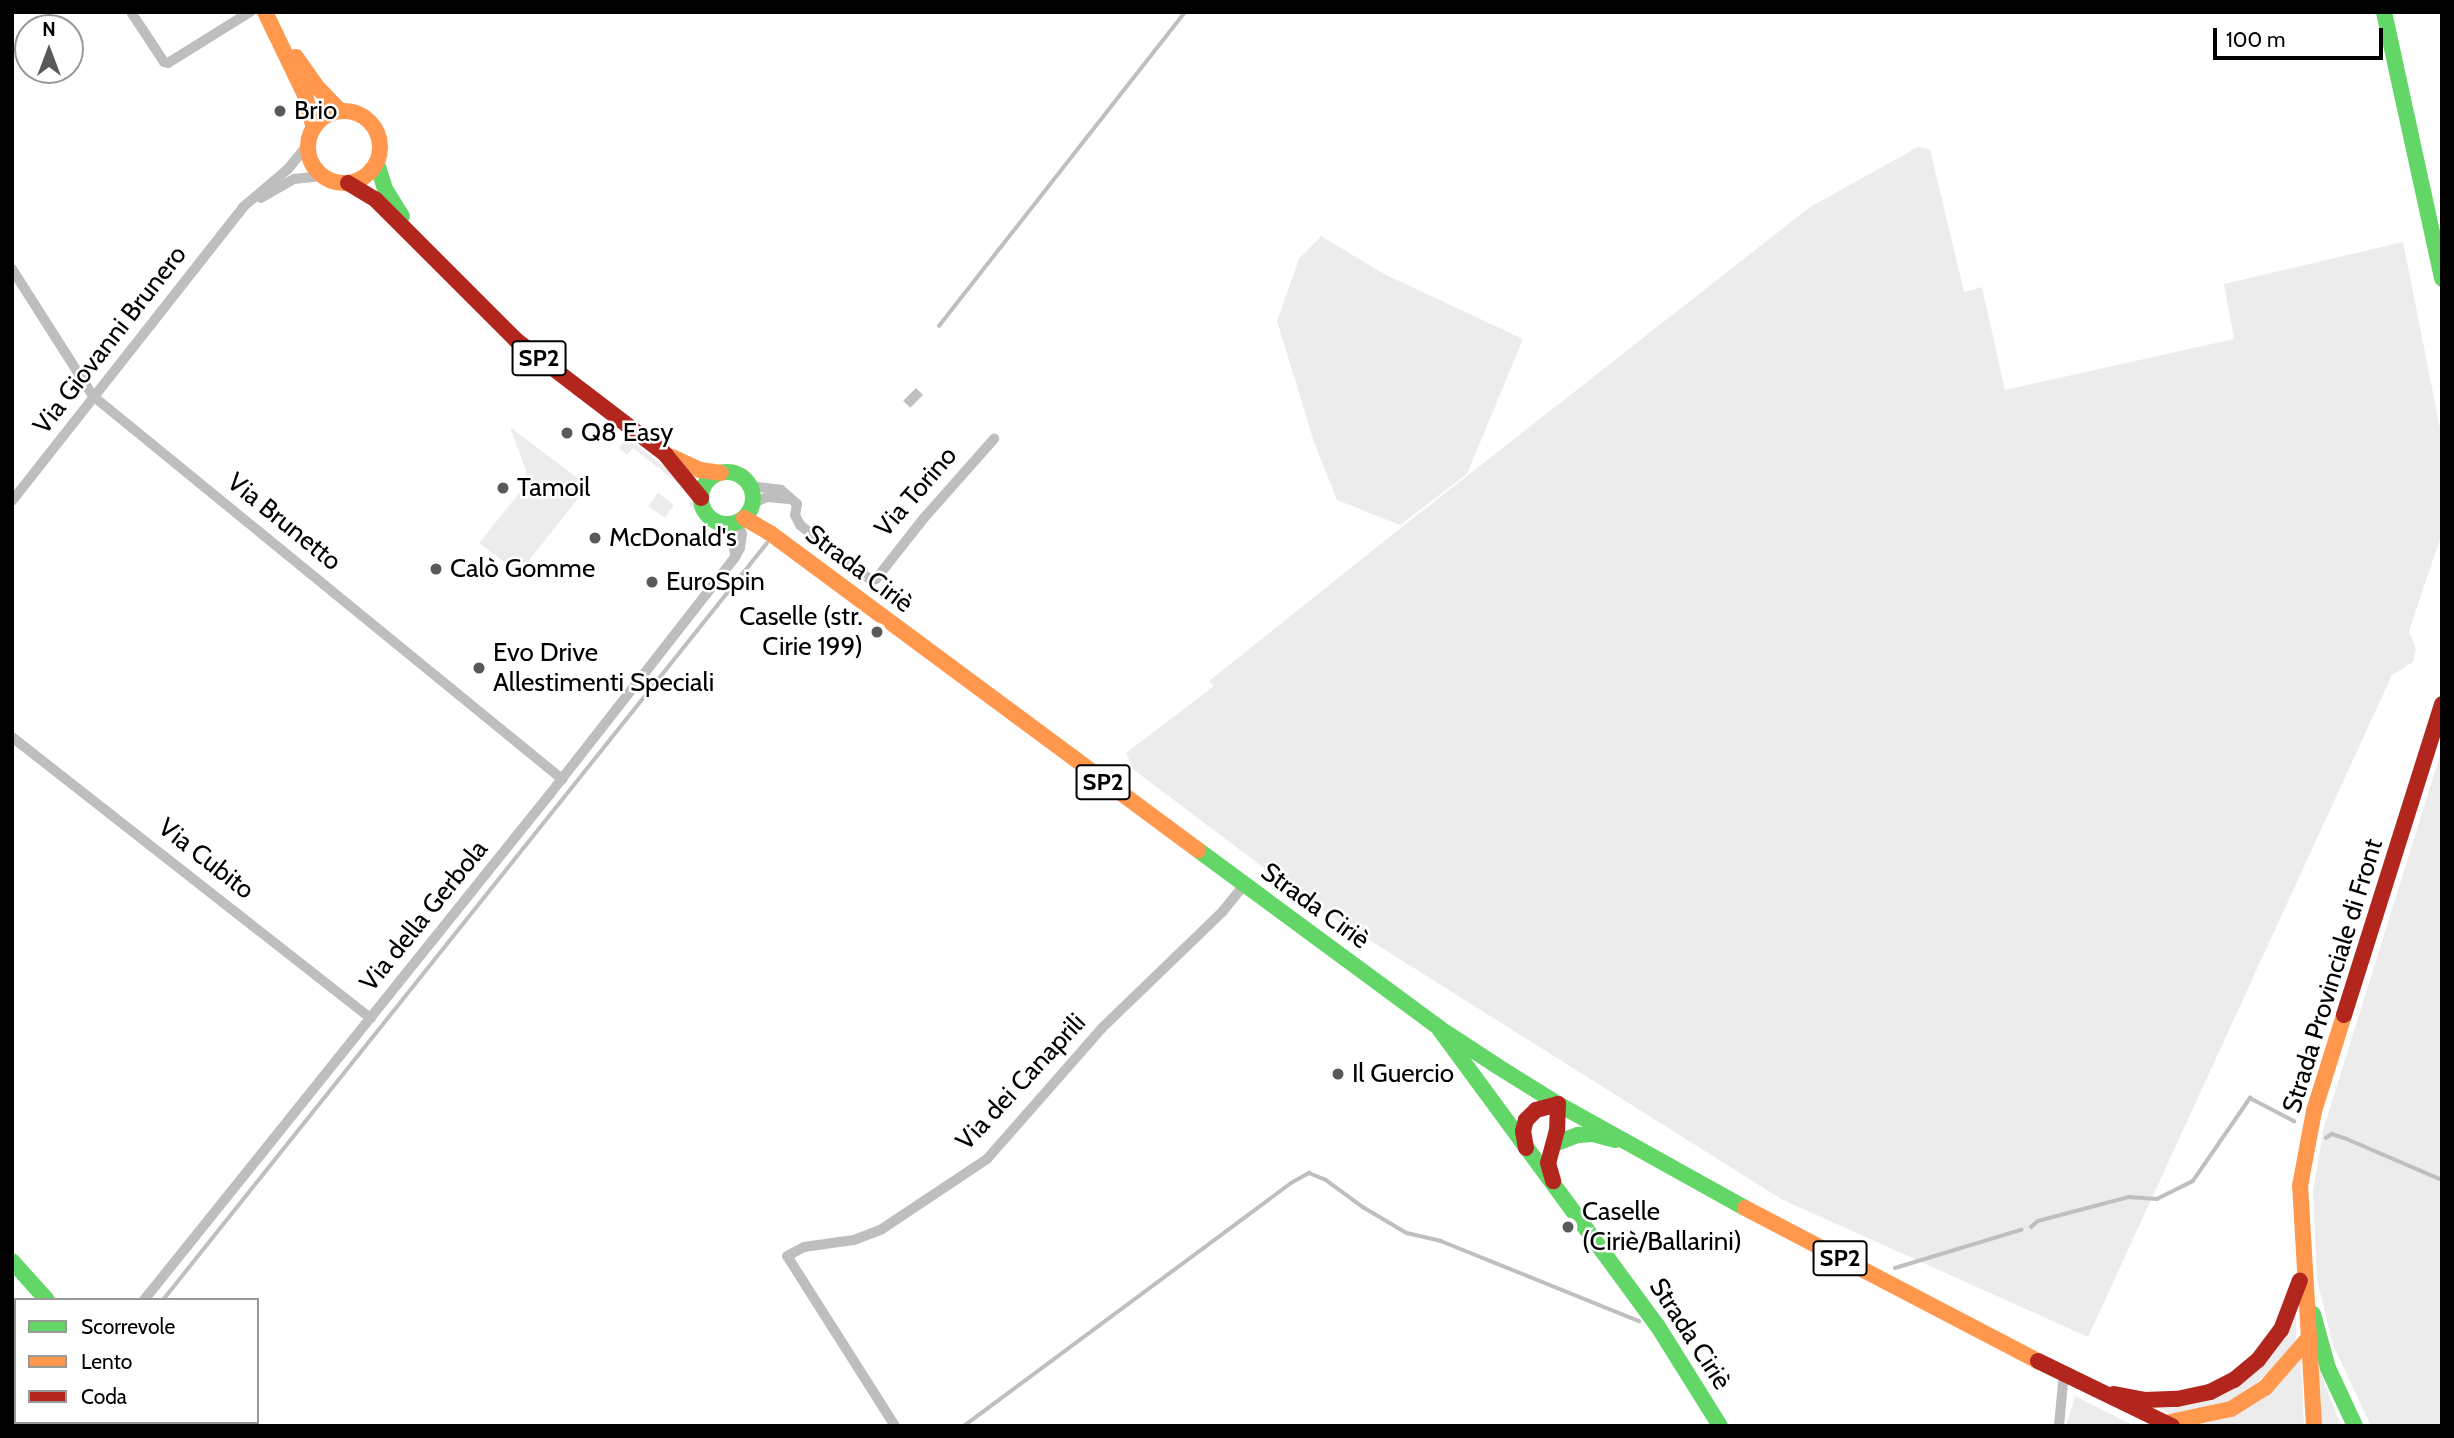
<!DOCTYPE html>
<meta charset="utf-8">
<style>
body{margin:0}
#map{position:relative;width:2454px;height:1438px;overflow:hidden;background:#fff;font-family:Cabin,sans-serif}
div>[style]{position:absolute}
.green>*{inset:0;background:#ececec;transform-origin:0 0}
.water>*{inset:0;background:#bfbfbf;transform-origin:0 0}
.stream>*{height:3.5px;margin:-1.75px;padding:0 1.75px;transform-origin:1.75px;border-radius:1.75px;background:#bfbfbf}
.street>*{height:10px;margin:-5px;padding:0 5px;transform-origin:5px;border-radius:5px;background:#bebebe}
.fast>*{height:16px;margin:-8px;padding:0 8px;transform-origin:8px;border-radius:8px;background:#63d668}
.fast>.ring{margin:-8px;padding:0;box-sizing:content-box;background:none;border:16px solid #63d668;border-radius:50%}
.slow>*{height:16px;margin:-8px;padding:0 8px;transform-origin:8px;border-radius:8px;background:#ff974d}
.slow>.ring{margin:-8px;padding:0;box-sizing:content-box;background:none;border:16px solid #ff974d;border-radius:50%}
.jam>*{height:16px;margin:-8px;padding:0 8px;transform-origin:8px;border-radius:8px;background:#b3261e}
.dots>*{width:19px;height:19px;translate:-50% -50%;box-sizing:border-box;border:4px solid #fff;border-radius:50%}
span{translate:-50% -50%;white-space:nowrap;text-align:center;line-height:1.15;-webkit-text-stroke:5px #fff;paint-order:stroke}
.shield-label span{padding:2px 5px;background:#fff;border:2px solid;border-radius:5px;-webkit-text-stroke-width:0}
.shield-label{font-size:24px;color:#000;font-weight:700}
.poi-label{font-size:26px;color:#000}
.left{translate:0 -50%;text-align:left}
.right{translate:-100% -50%;text-align:right}
.street-label{font-size:26px;color:#000}
.frame{position:absolute;inset:0;border:14px solid #000;pointer-events:none}
.legend{position:absolute;left:14px;top:1298px;width:245px;height:126px;box-sizing:border-box;background:#fff;border:2px solid #999;margin:0;padding:9px 12px;list-style:none;font-size:21px;color:#000}
.legend li{display:flex;align-items:center;gap:14px;height:35px}
.legend b{width:35px;border:2px solid #999}
.north{position:absolute;left:14px;top:14px;width:70px;height:70px;box-sizing:border-box;background:#fff;border:2px solid #999;border-radius:50%;rotate:0deg;font-size:19px;font-weight:700;line-height:28px;text-align:center;color:#000}
.north::after{content:'';display:block;margin:auto;width:24px;height:32px;background:#595959;clip-path:polygon(50% 0,100% 100%,50% 72%,0 100%)}
.scale{position:absolute;left:2213px;top:28px;width:170px;height:32px;box-sizing:border-box;border:4px solid #000;border-top:0;padding-left:9px;font-size:21px;line-height:24px;white-space:nowrap;color:#000;-webkit-text-stroke:5px #fff;paint-order:stroke}
</style>
<div id="map">
<div class="green">
<div style="clip-path:polygon(1918px 147px,1930px 149px,1964px 292px,1982px 287px,2005px 390px,2234px 339px,2224px 284px,2403px 242px,2442px 438px,2442px 533px,2409px 631px,2416px 649px,2413px 662px,2392px 675px,2088px 1337px,1781px 1199px,1309px 902px,1134px 770px,1126px 753px,1214px 686px,1209px 681px,1407px 523px,1810px 207px)"></div>
<div style="clip-path:polygon(1321px 236px,1384px 274px,1523px 339px,1467px 474px,1400px 525px,1337px 500px,1314px 442px,1277px 321px,1299px 259px)"></div>
<div style="clip-path:polygon(510px 427px,588px 486px,519px 573px,479px 543px,524px 487px,526px 471px)"></div>
<div style="clip-path:polygon(627px 438px,689px 485px,697px 503px,698px 516px,689px 504px,693px 495px,633px 448px,627px 455px,619px 448px)"></div>
<div style="left:658px;top:493px;width:20px;height:16px;rotate:37deg"></div>
<div style="clip-path:polygon(2442px 749px,2442px 1426px,2371px 1426px,2333px 1345px,2317px 1280px,2313px 1190px,2324px 1127px)"></div>
<div style="clip-path:polygon(2296px 1310px,2296px 1340px,2277px 1364px,2247px 1392px,2228px 1401px,2190px 1411px,2169px 1414px,2156px 1406px,2212px 1398px)"></div>
<div style="clip-path:polygon(2301px 1358px,2304px 1426px,2196px 1426px,2234px 1415px)"></div>
<div style="clip-path:polygon(2315px 1358px,2336px 1413px,2342px 1426px,2321px 1426px)"></div>
<div style="clip-path:polygon(2075px 1396px,2135px 1426px,2066px 1426px)"></div>
</div>
<div class="water">
<div style="left:916px;top:388px;width:10px;height:18px;rotate:45deg"></div>
</div>
<div class="stream">
<div style="left:939px;top:326px;width:399px;rotate:-51.9deg"></div>
<div style="left:2326px;top:1138px;width:7px;rotate:-34deg"></div>
<div style="left:2332px;top:1134px;width:16px;rotate:18deg"></div>
<div style="left:2347px;top:1139px;width:103px;rotate:23.3deg"></div>
<div style="left:2031px;top:1227px;width:9px;rotate:-41deg"></div>
<div style="left:2038px;top:1221px;width:94px;rotate:-14.8deg"></div>
<div style="left:2129px;top:1197px;width:28px;rotate:4deg"></div>
<div style="left:2157px;top:1199px;width:40px;rotate:-26.6deg"></div>
<div style="left:2193px;top:1181px;width:101px;rotate:-55.5deg"></div>
<div style="left:2250px;top:1098px;width:50px;rotate:27.6deg"></div>
<div style="left:1895px;top:1268px;width:132px;rotate:-16.8deg"></div>
<div style="left:163px;top:1300px;width:968px;rotate:-51.41deg"></div>
<div style="left:157px;top:1422px;width:4px;rotate:63deg"></div>
<div style="left:84px;top:1426px;width:4px;rotate:-63deg"></div>
<div style="left:964px;top:1426px;width:407px;rotate:-36.6deg"></div>
<div style="left:1291px;top:1183px;width:21px;rotate:-29deg"></div>
<div style="left:1309px;top:1173px;width:18px;rotate:22deg"></div>
<div style="left:1326px;top:1180px;width:46px;rotate:36.1deg"></div>
<div style="left:1363px;top:1207px;width:51px;rotate:30.6deg"></div>
<div style="left:1407px;top:1233px;width:35px;rotate:13deg"></div>
<div style="left:1441px;top:1241px;width:214px;rotate:22deg"></div>
</div>
<div class="street">
<div style="left:131px;top:12px;width:60px;rotate:56.6deg"></div>
<div style="left:164px;top:62px;width:4px;rotate:14deg"></div>
<div style="left:168px;top:63px;width:97px;rotate:-31.9deg"></div>
<div style="left:261px;top:198px;width:38px;rotate:-30deg"></div>
<div style="left:294px;top:179px;width:29px;rotate:-6deg"></div>
<div style="left:12px;top:269px;width:151px;rotate:57.5deg"></div>
<div style="left:93px;top:396px;width:606px;rotate:39.24deg"></div>
<div style="left:750px;top:486px;width:31px;rotate:7deg"></div>
<div style="left:781px;top:490px;width:21px;rotate:41deg"></div>
<div style="left:797px;top:504px;width:11px;rotate:100deg"></div>
<div style="left:795px;top:515px;width:11px;rotate:63deg"></div>
<div style="left:800px;top:525px;width:90px;rotate:37.8deg"></div>
<div style="left:871px;top:580px;width:5px;rotate:-11deg"></div>
<div style="left:876px;top:579px;width:78px;rotate:-51.8deg"></div>
<div style="left:924px;top:518px;width:106px;rotate:-48.5deg"></div>
<div style="left:12px;top:501px;width:374px;rotate:-51.8deg"></div>
<div style="left:243px;top:207px;width:59px;rotate:-40.2deg"></div>
<div style="left:288px;top:169px;width:32px;rotate:-51deg"></div>
<div style="left:753px;top:503px;width:15px;rotate:-23deg"></div>
<div style="left:767px;top:497px;width:22px;rotate:5deg"></div>
<div style="left:713px;top:520px;width:23px;rotate:40deg"></div>
<div style="left:731px;top:535px;width:19px;rotate:78deg"></div>
<div style="left:12px;top:737px;width:456px;rotate:38.1deg"></div>
<div style="left:144px;top:1300px;width:649px;rotate:-51.26deg"></div>
<div style="left:550px;top:794px;width:301px;rotate:-52deg"></div>
<div style="left:735px;top:557px;width:10px;rotate:-61deg"></div>
<div style="left:740px;top:548px;width:14px;rotate:-82deg"></div>
<div style="left:742px;top:534px;width:13px;rotate:-113deg"></div>
<div style="left:895px;top:1426px;width:201px;rotate:-122.4deg"></div>
<div style="left:787px;top:1256px;width:19px;rotate:-28deg"></div>
<div style="left:804px;top:1247px;width:50px;rotate:-8deg"></div>
<div style="left:854px;top:1240px;width:30px;rotate:-21deg"></div>
<div style="left:882px;top:1229px;width:126px;rotate:-33.7deg"></div>
<div style="left:987px;top:1159px;width:174px;rotate:-48.7deg"></div>
<div style="left:1102px;top:1028px;width:168px;rotate:-44deg"></div>
<div style="left:1223px;top:911px;width:33px;rotate:-51deg"></div>
<div style="left:2059px;top:1426px;width:54px;rotate:-84.7deg"></div>
</div>
<div class="fast">
<div style="left:2384px;top:12px;width:273px;rotate:77.7deg"></div>
<div style="left:377px;top:163px;width:27px;rotate:73deg"></div>
<div style="left:385px;top:189px;width:32px;rotate:58deg"></div>
<div class="ring" style="left:701px;top:472px;width:36px;height:36px"></div>
<div style="left:1198px;top:850px;width:300px;rotate:36.4deg"></div>
<div style="left:1439px;top:1028px;width:69px;rotate:33.2deg"></div>
<div style="left:1497px;top:1066px;width:72px;rotate:31.9deg"></div>
<div style="left:1558px;top:1104px;width:214px;rotate:29.1deg"></div>
<div style="left:1440px;top:1030px;width:366px;rotate:53.7deg"></div>
<div style="left:1657px;top:1325px;width:119px;rotate:58deg"></div>
<div style="left:1554px;top:1144px;width:26px;rotate:-21deg"></div>
<div style="left:1578px;top:1135px;width:15px;rotate:-4deg"></div>
<div style="left:1593px;top:1134px;width:23px;rotate:15deg"></div>
<div style="left:12px;top:1261px;width:52px;rotate:48.1deg"></div>
<div style="left:2313px;top:1314px;width:56px;rotate:74.5deg"></div>
<div style="left:2328px;top:1368px;width:64px;rotate:65deg"></div>
</div>
<div class="slow">
<div style="left:265px;top:12px;width:92px;rotate:64.3deg"></div>
<div style="left:305px;top:95px;width:34px;rotate:75deg"></div>
<div style="left:296px;top:57px;width:38px;rotate:55deg"></div>
<div style="left:318px;top:88px;width:32px;rotate:46deg"></div>
<div class="ring" style="left:308px;top:111px;width:56px;height:56px"></div>
<div style="left:672px;top:457px;width:31px;rotate:25deg"></div>
<div style="left:700px;top:470px;width:21px;rotate:8deg"></div>
<div style="left:744px;top:518px;width:30px;rotate:30deg"></div>
<div style="left:770px;top:533px;width:533px;rotate:36.53deg"></div>
<div style="left:1745px;top:1208px;width:331px;rotate:27.6deg"></div>
<div style="left:2166px;top:1423px;width:66px;rotate:-12.2deg"></div>
<div style="left:2231px;top:1409px;width:40px;rotate:-32deg"></div>
<div style="left:2265px;top:1388px;width:62px;rotate:-48.9deg"></div>
<div style="left:99px;top:1426px;width:5px;rotate:-53deg"></div>
<div style="left:2314px;top:1426px;width:240px;rotate:-93.3deg"></div>
<div style="left:2300px;top:1186px;width:76px;rotate:-79.4deg"></div>
<div style="left:2314px;top:1111px;width:101px;rotate:-72.6deg"></div>
</div>
<div class="jam">
<div style="left:348px;top:183px;width:33px;rotate:31deg"></div>
<div style="left:376px;top:200px;width:198px;rotate:45deg"></div>
<div style="left:516px;top:340px;width:188px;rotate:37.4deg"></div>
<div style="left:665px;top:454px;width:57px;rotate:50.7deg"></div>
<div style="left:2344px;top:1015px;width:326px;rotate:-72.5deg"></div>
<div style="left:1526px;top:1148px;width:17px;rotate:-100deg"></div>
<div style="left:1523px;top:1131px;width:11px;rotate:-75deg"></div>
<div style="left:1526px;top:1120px;width:14px;rotate:-45deg"></div>
<div style="left:1536px;top:1110px;width:23px;rotate:-15deg"></div>
<div style="left:1558px;top:1104px;width:26px;rotate:92deg"></div>
<div style="left:1557px;top:1130px;width:34px;rotate:105deg"></div>
<div style="left:1548px;top:1163px;width:19px;rotate:74deg"></div>
<div style="left:2038px;top:1361px;width:149px;rotate:25.9deg"></div>
<div style="left:2114px;top:1394px;width:31px;rotate:11deg"></div>
<div style="left:2144px;top:1400px;width:33px;rotate:-2deg"></div>
<div style="left:2177px;top:1399px;width:34px;rotate:-12deg"></div>
<div style="left:2210px;top:1392px;width:27px;rotate:-27deg"></div>
<div style="left:2234px;top:1380px;width:31px;rotate:-40deg"></div>
<div style="left:2258px;top:1360px;width:38px;rotate:-53deg"></div>
<div style="left:2281px;top:1330px;width:53px;rotate:-69.2deg"></div>
</div>
<div class="dots">
<div style="left:280px;top:111px;background:#595959"></div>
<div style="left:567px;top:433px;background:#595959"></div>
<div style="left:503px;top:488px;background:#595959"></div>
<div style="left:595px;top:538px;background:#595959"></div>
<div style="left:436px;top:569px;background:#595959"></div>
<div style="left:652px;top:582px;background:#595959"></div>
<div style="left:877px;top:632px;background:#595959"></div>
<div style="left:479px;top:668px;background:#595959"></div>
<div style="left:1338px;top:1074px;background:#595959"></div>
<div style="left:1568px;top:1227px;background:#595959"></div>
</div>
<div class="shield-label">
<span style="left:539px;top:358px">SP2</span>
<span style="left:1103px;top:782px">SP2</span>
<span style="left:1840px;top:1258px">SP2</span>
</div>
<div class="poi-label">
<span class="left" style="left:294px;top:111px">Brio</span>
<span class="left" style="left:581px;top:433px">Q8 Easy</span>
<span class="left" style="left:517px;top:488px">Tamoil</span>
<span class="left" style="left:609px;top:538px">McDonald's</span>
<span class="left" style="left:450px;top:569px">Calò Gomme</span>
<span class="left" style="left:666px;top:582px">EuroSpin</span>
<span class="right" style="left:863px;top:632px">Caselle (str.<br>Cirie 199)</span>
<span class="left" style="left:493px;top:668px">Evo Drive<br>Allestimenti Speciali</span>
<span class="left" style="left:1352px;top:1074px">Il Guercio</span>
<span class="left" style="left:1582px;top:1227px">Caselle<br>(Ciriè/Ballarini)</span>
</div>
<div class="street-label">
<span style="left:110px;top:340px;rotate:-52deg">Via Giovanni Brunero</span>
<span style="left:916px;top:492px;rotate:-49deg">Via Torino</span>
<span style="left:284px;top:522px;rotate:39deg">Via Brunetto</span>
<span style="left:859px;top:569px;rotate:37deg">Strada Ciriè</span>
<span style="left:206px;top:859px;rotate:38deg">Via Cubito</span>
<span style="left:1315px;top:906px;rotate:36deg">Strada Ciriè</span>
<span style="left:424px;top:916px;rotate:-51deg">Via della Gerbola</span>
<span style="left:2333px;top:976px;rotate:-73deg">Strada Provinciale di Front</span>
<span style="left:1021px;top:1082px;rotate:-47deg">Via dei Canaprili</span>
<span style="left:1690px;top:1334px;rotate:57deg">Strada Ciriè</span>
</div>
<div class="frame"></div>
<ul class="legend">
<li><b style="height:9px;background:#63d668"></b>Scorrevole</li>
<li><b style="height:9px;background:#ff974d"></b>Lento</li>
<li><b style="height:9px;background:#b3261e"></b>Coda</li>
</ul>
<div class="north">N</div>
<div class="scale">100 m</div>
</div>
